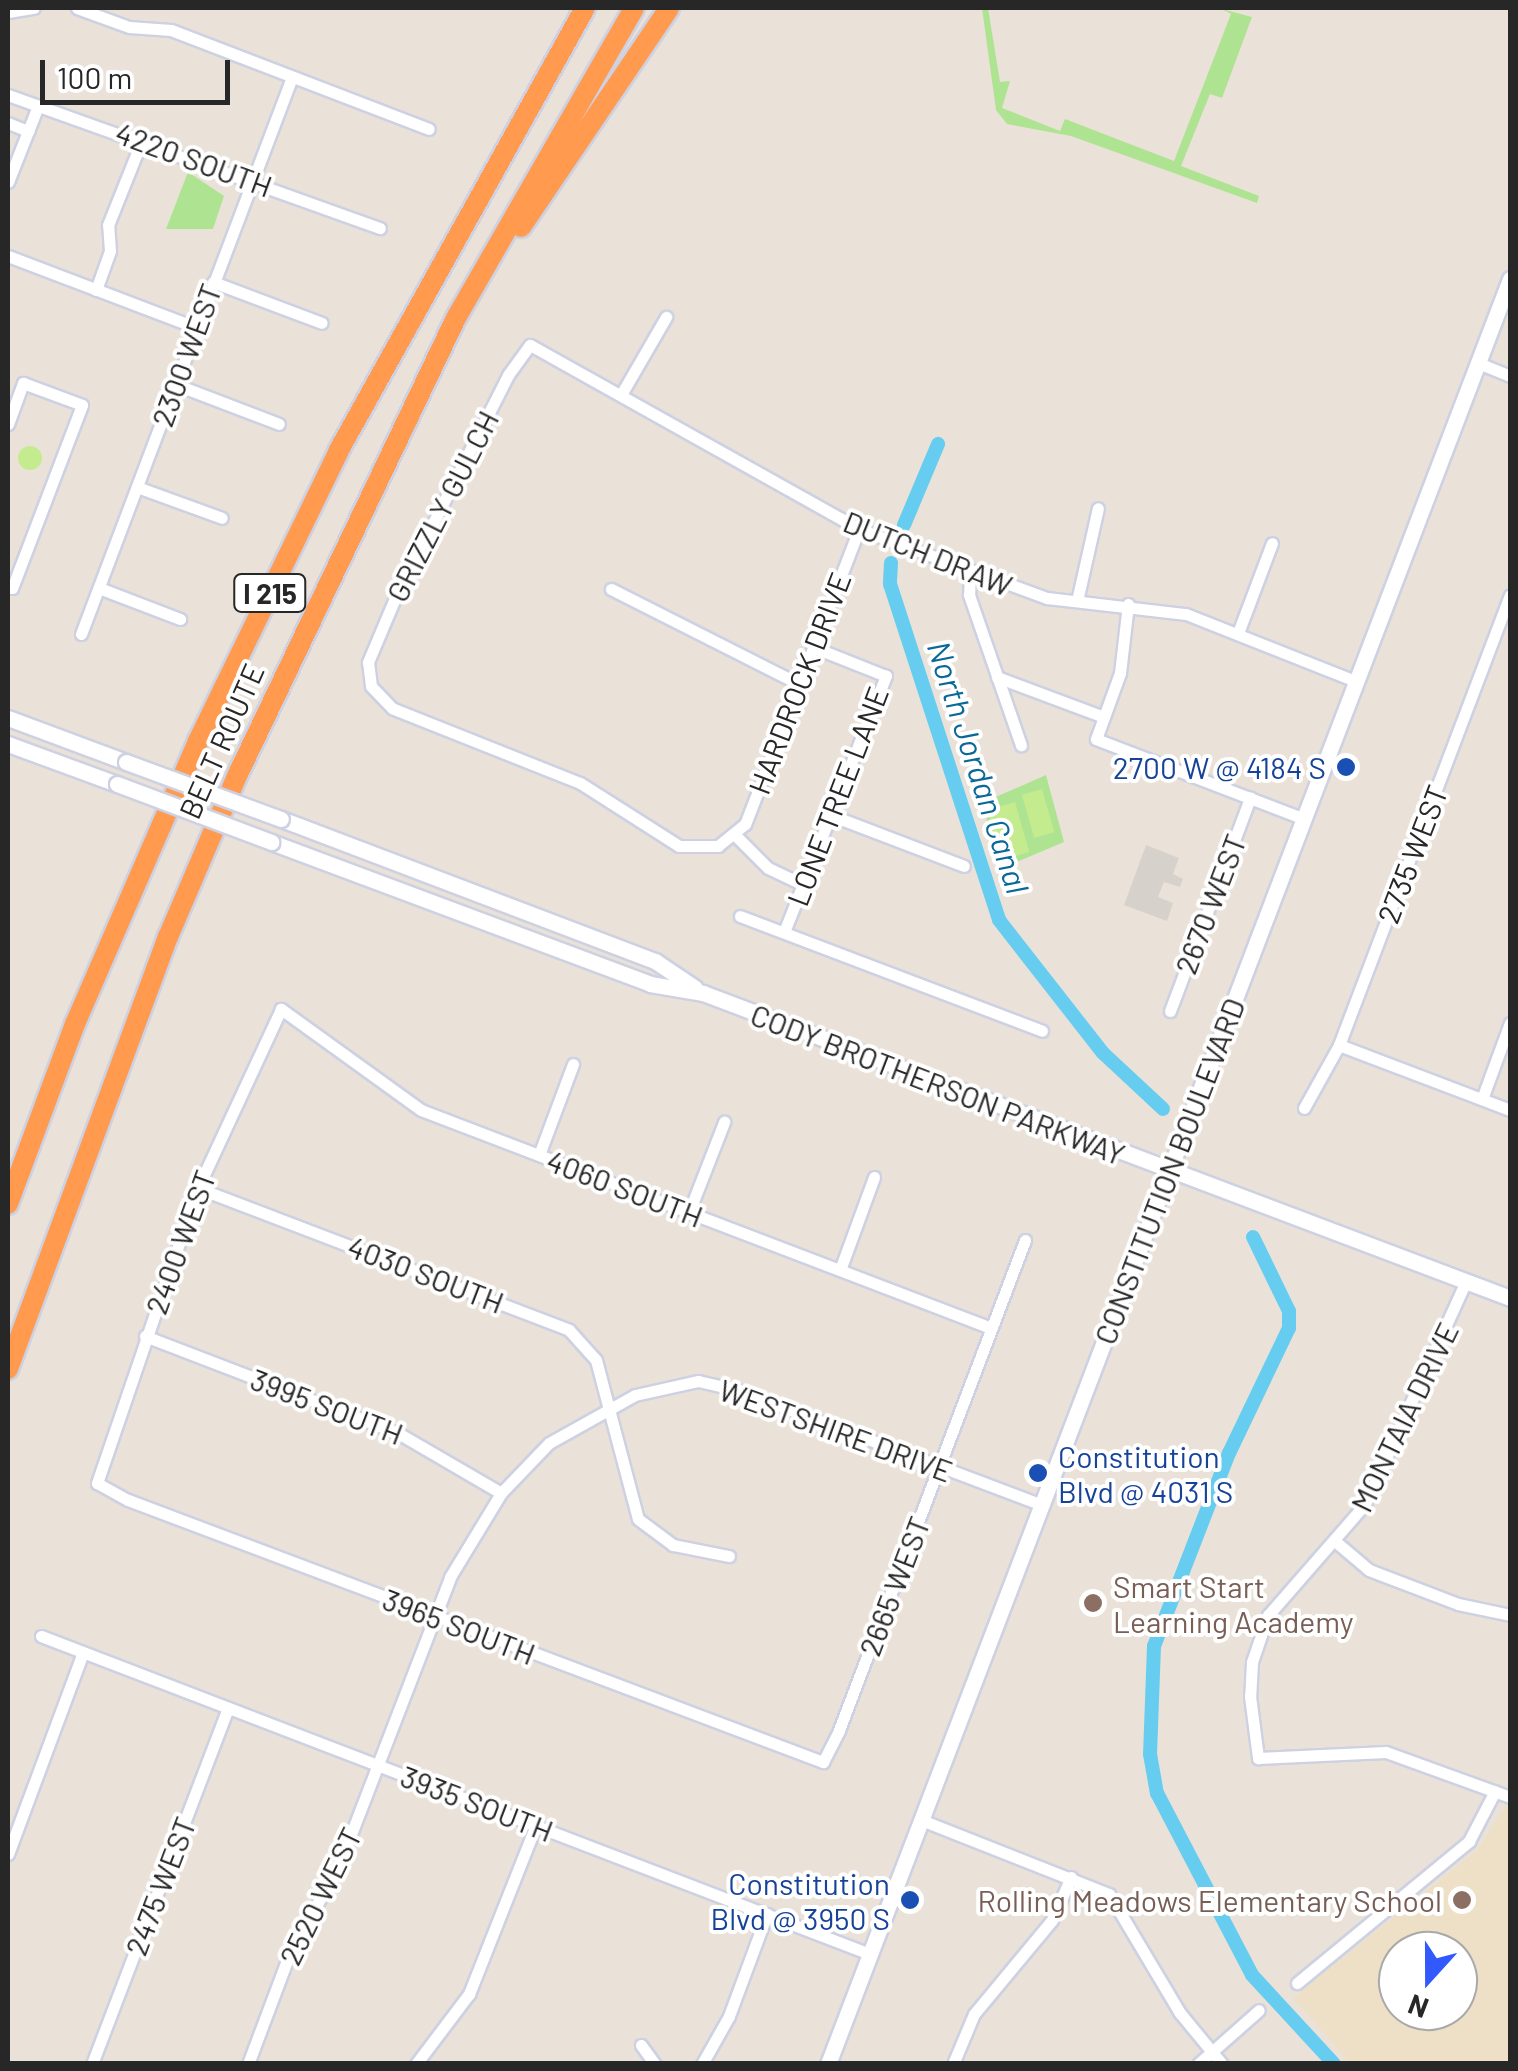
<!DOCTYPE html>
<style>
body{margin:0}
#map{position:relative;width:1518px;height:2071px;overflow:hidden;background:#eae2d8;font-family:Barlow,sans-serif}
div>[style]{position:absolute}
.education>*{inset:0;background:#ede0c6}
.green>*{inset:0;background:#aee392}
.pitch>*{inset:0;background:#c4eb8d;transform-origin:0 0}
.round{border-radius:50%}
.plaza>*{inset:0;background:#d6d2cb}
.canal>*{height:14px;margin:-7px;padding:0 7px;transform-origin:7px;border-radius:7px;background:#67cdf0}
.roads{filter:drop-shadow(2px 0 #cdd1e1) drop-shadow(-2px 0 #cdd1e1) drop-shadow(0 2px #cdd1e1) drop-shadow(0 -2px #cdd1e1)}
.street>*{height:11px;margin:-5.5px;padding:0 5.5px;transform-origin:5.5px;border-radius:5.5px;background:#fff}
.secondary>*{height:15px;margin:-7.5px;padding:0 7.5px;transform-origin:7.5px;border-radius:7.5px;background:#fff}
.highway>*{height:20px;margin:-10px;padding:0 10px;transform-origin:10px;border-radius:10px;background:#ff9a4e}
.bridges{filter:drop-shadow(2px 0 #cdd1e1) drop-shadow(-2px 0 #cdd1e1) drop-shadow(0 2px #cdd1e1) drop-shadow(0 -2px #cdd1e1)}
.secondary-bridge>*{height:15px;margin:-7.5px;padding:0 7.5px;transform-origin:7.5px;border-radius:7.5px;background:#fff}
.dots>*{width:28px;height:28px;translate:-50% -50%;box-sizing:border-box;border:5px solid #fff;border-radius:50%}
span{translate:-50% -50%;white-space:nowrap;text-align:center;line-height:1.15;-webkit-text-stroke:8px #fff;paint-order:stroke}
.shield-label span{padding:2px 8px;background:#fff;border:2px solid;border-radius:8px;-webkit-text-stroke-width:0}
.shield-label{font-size:28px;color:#272727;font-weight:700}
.street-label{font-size:30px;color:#272727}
.transit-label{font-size:30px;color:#164399}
.right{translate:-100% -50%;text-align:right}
.left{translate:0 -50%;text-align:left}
.education-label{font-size:30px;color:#785e54}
.water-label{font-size:32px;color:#0a6898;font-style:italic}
.frame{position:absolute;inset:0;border:10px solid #272727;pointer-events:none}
.north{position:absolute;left:1378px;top:1931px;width:100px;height:100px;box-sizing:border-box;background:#fff;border:2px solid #a9a9a9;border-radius:50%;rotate:201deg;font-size:28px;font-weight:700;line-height:40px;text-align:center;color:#272727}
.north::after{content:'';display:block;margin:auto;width:35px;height:45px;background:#3259fd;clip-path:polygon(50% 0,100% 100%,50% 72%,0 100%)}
.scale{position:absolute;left:40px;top:60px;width:190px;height:45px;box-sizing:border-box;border:5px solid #272727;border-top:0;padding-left:12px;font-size:30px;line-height:35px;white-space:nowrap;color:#272727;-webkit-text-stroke:8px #fff;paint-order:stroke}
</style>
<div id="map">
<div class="education">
<div style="clip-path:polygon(evenodd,1505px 1806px,1510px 1808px,1510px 2063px,1350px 2063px,1293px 1998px,1478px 1849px,1505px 1806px,1398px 1951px,1458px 1951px,1458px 2011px,1398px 2011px,1398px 1951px)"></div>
</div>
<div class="green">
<div style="clip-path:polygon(982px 8px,988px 8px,1000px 82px,1010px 81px,1002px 108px,1060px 131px,1065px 119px,1174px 161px,1231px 14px,1222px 9px,1252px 17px,1222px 98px,1210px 94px,1181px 166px,1259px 196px,1257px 203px,1071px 136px,1007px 124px,996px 110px)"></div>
<div style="clip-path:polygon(188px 172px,224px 196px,213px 229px,166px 229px)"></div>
<div style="clip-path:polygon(1046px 775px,1064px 842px,1000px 869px,982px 803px)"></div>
</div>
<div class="pitch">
<div class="round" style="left:18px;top:446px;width:24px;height:24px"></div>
<div style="left:1042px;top:789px;width:45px;height:21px;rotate:74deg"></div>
<div style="left:1015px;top:802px;width:52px;height:29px;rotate:74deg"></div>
</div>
<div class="plaza">
<div style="clip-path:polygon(1146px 845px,1179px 858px,1173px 874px,1183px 879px,1180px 887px,1164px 882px,1158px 897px,1173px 903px,1167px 921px,1124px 905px)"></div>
</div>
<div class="canal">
<div style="left:904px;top:525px;width:88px;rotate:-67.2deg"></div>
<div style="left:891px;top:563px;width:21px;rotate:93deg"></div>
<div style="left:890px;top:584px;width:353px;rotate:72deg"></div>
<div style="left:999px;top:920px;width:169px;rotate:52deg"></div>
<div style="left:1103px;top:1053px;width:82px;rotate:43deg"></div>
<div style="left:1253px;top:1237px;width:82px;rotate:64.1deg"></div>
<div style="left:1289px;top:1311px;width:17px;rotate:90deg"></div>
<div style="left:1289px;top:1328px;width:139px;rotate:115.6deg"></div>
<div style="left:1229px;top:1453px;width:207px;rotate:111.2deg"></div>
<div style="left:1154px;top:1646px;width:108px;rotate:92.1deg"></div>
<div style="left:1150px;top:1754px;width:40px;rotate:80deg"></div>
<div style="left:1157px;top:1793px;width:205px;rotate:62.4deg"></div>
<div style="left:1252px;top:1975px;width:121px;rotate:47.3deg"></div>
</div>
<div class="roads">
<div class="street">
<div style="left:77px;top:8px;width:55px;rotate:20.1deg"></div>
<div style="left:129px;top:27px;width:42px;rotate:4.1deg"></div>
<div style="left:171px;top:30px;width:276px;rotate:21deg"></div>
<div style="left:8px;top:12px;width:26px;rotate:-9deg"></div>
<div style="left:8px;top:95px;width:395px;rotate:19.7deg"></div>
<div style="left:8px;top:123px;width:22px;rotate:22deg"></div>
<div style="left:8px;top:182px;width:82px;rotate:-68.5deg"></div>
<div style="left:8px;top:256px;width:200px;rotate:20.8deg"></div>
<div style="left:213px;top:282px;width:116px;rotate:20.6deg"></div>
<div style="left:96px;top:290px;width:41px;rotate:-70.3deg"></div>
<div style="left:110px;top:251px;width:26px;rotate:-94deg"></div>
<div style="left:108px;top:225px;width:92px;rotate:-68.2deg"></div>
<div style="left:1478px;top:363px;width:35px;rotate:22deg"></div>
<div style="left:177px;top:385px;width:109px;rotate:20.9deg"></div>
<div style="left:622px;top:393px;width:88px;rotate:-59.9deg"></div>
<div style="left:8px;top:424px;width:44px;rotate:-69.9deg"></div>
<div style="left:23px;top:383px;width:63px;rotate:20.4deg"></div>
<div style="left:82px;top:405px;width:196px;rotate:110.9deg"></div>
<div style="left:12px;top:588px;width:4px;rotate:-153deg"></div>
<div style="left:137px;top:487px;width:90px;rotate:20deg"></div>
<div style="left:859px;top:529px;width:316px;rotate:111.1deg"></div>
<div style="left:745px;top:824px;width:35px;rotate:141deg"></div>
<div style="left:718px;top:846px;width:39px;rotate:180deg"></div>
<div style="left:679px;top:846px;width:117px;rotate:-147.5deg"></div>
<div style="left:580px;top:783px;width:202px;rotate:-158.3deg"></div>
<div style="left:392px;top:708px;width:30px;rotate:-134deg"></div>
<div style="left:371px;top:686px;width:24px;rotate:-97deg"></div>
<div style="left:368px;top:662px;width:69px;rotate:-67.1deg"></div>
<div style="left:395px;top:598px;width:250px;rotate:-63.1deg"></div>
<div style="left:508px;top:375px;width:37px;rotate:-54deg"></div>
<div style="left:530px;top:345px;width:377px;rotate:29.2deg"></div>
<div style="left:859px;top:529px;width:200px;rotate:20.2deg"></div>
<div style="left:1047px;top:598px;width:140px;rotate:6.6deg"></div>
<div style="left:1186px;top:614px;width:182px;rotate:21.6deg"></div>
<div style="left:970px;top:571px;width:24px;rotate:92deg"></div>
<div style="left:969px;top:595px;width:159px;rotate:70.9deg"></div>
<div style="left:99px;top:588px;width:87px;rotate:20.9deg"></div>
<div style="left:611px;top:589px;width:211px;rotate:26.8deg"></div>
<div style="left:1077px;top:601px;width:95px;rotate:-77.3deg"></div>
<div style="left:1128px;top:604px;width:69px;rotate:96.6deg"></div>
<div style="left:1120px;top:673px;width:70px;rotate:110deg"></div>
<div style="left:1096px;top:739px;width:221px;rotate:21deg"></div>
<div style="left:1238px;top:633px;width:96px;rotate:-69.3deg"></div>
<div style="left:81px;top:634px;width:596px;rotate:-69.25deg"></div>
<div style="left:997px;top:677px;width:114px;rotate:20.5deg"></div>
<div style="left:833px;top:816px;width:140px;rotate:20.9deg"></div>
<div style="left:736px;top:836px;width:45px;rotate:45deg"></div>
<div style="left:768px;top:868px;width:42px;rotate:25.3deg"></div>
<div style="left:740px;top:916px;width:323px;rotate:20.8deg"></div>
<div style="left:784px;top:932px;width:276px;rotate:-68.3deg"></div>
<div style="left:886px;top:676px;width:79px;rotate:-158.3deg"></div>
<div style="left:1170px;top:1011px;width:228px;rotate:-69.4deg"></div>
<div style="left:1339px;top:1045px;width:183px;rotate:20.8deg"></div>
<div style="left:1482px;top:1099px;width:81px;rotate:-69.8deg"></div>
<div style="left:1304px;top:1108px;width:72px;rotate:-60.9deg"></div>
<div style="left:1339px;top:1045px;width:481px;rotate:-69.2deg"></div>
<div style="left:539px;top:1155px;width:97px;rotate:-69.5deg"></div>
<div style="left:198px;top:1188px;width:397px;rotate:20.9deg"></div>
<div style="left:569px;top:1330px;width:40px;rotate:48deg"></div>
<div style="left:596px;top:1360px;width:164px;rotate:75.2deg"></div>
<div style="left:638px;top:1519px;width:44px;rotate:36.6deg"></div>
<div style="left:673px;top:1545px;width:57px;rotate:11.1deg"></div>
<div style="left:689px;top:1212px;width:97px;rotate:-68.7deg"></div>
<div style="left:840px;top:1270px;width:99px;rotate:-69.9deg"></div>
<div style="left:1466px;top:1281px;width:245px;rotate:114.4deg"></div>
<div style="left:1365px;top:1504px;width:147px;rotate:131.1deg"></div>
<div style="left:1268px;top:1615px;width:50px;rotate:108.8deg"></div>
<div style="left:1252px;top:1662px;width:34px;rotate:93deg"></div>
<div style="left:1250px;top:1696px;width:63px;rotate:82.6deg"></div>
<div style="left:1258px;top:1758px;width:128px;rotate:-2.7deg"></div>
<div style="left:1386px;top:1752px;width:132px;rotate:19.9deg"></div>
<div style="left:991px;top:1328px;width:610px;rotate:-159.07deg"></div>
<div style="left:421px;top:1110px;width:173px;rotate:-144.2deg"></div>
<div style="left:281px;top:1009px;width:197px;rotate:114.9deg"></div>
<div style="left:198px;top:1188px;width:312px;rotate:108.9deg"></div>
<div style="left:97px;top:1483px;width:35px;rotate:29deg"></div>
<div style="left:128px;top:1500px;width:743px;rotate:20.66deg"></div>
<div style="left:823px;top:1762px;width:36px;rotate:-63deg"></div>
<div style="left:839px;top:1730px;width:524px;rotate:-69.21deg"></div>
<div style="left:145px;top:1336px;width:271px;rotate:21deg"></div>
<div style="left:398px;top:1433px;width:119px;rotate:30.2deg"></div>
<div style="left:1336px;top:1542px;width:43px;rotate:40.3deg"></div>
<div style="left:1369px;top:1570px;width:95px;rotate:20.9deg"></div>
<div style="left:1458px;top:1604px;width:53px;rotate:11.9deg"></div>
<div style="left:41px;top:1636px;width:888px;rotate:20.99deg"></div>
<div style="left:921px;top:1820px;width:202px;rotate:21.5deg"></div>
<div style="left:1109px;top:1894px;width:139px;rotate:59.2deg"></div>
<div style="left:1180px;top:2013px;width:66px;rotate:50.5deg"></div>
<div style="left:8px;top:1854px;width:215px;rotate:-69.6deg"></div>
<div style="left:1297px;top:1983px;width:223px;rotate:-39.5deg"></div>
<div style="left:1469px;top:1841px;width:56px;rotate:-62.5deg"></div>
<div style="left:641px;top:2045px;width:24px;rotate:54deg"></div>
<div style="left:92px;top:2064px;width:381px;rotate:-69.1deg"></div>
<div style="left:248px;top:2064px;width:125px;rotate:-69.4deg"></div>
<div style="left:292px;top:1947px;width:91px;rotate:-59.8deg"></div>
<div style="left:338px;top:1868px;width:312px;rotate:-68.9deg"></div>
<div style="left:450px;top:1577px;width:98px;rotate:-58.7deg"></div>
<div style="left:501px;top:1493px;width:69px;rotate:-46.2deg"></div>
<div style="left:549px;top:1443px;width:98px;rotate:-29.2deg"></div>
<div style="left:635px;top:1395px;width:65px;rotate:-12.5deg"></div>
<div style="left:698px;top:1381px;width:41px;rotate:12.7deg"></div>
<div style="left:738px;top:1390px;width:325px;rotate:20.7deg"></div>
<div style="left:416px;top:2064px;width:88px;rotate:-52.9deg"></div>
<div style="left:469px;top:1994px;width:182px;rotate:-68.4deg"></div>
<div style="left:702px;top:2064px;width:55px;rotate:-60.6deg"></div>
<div style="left:729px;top:2016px;width:109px;rotate:-69.6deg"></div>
<div style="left:953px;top:2064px;width:54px;rotate:-67.2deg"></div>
<div style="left:974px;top:2014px;width:122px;rotate:-50.3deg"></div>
<div style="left:1052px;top:1920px;width:47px;rotate:-66.2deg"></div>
<div style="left:1198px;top:2064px;width:81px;rotate:-41.5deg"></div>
</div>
<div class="secondary">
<div style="left:8px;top:718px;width:126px;rotate:20.4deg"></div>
<div style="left:8px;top:744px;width:116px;rotate:20.2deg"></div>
<div style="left:281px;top:819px;width:400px;rotate:20.8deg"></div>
<div style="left:655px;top:961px;width:48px;rotate:34deg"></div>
<div style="left:271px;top:842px;width:405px;rotate:20.5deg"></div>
<div style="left:650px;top:984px;width:54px;rotate:9.6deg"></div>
<div style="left:703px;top:993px;width:863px;rotate:20.7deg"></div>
<div style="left:828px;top:2064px;width:1911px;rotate:-69.09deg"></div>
</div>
<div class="highway">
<div style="left:521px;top:227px;width:264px;rotate:-55.9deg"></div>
<div style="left:8px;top:1204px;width:192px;rotate:-69.6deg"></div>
<div style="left:75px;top:1024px;width:309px;rotate:-66.5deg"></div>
<div style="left:198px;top:741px;width:323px;rotate:-64.1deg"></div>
<div style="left:339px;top:450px;width:506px;rotate:-60.9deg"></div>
<div style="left:8px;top:1369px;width:461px;rotate:-69.7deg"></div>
<div style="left:168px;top:937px;width:177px;rotate:-66.8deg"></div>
<div style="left:238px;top:774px;width:505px;rotate:-64.45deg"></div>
<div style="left:456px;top:318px;width:357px;rotate:-60.1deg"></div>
</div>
</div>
<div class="bridges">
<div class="secondary-bridge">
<div style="left:126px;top:762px;width:165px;rotate:20.2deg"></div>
<div style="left:117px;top:784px;width:165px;rotate:20.6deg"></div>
</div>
</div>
<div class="dots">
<div style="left:1346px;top:767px;background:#1a4fb4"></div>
<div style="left:1038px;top:1473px;background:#1a4fb4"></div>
<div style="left:1093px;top:1603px;background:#8d6e63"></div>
<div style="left:910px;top:1900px;background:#1a4fb4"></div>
<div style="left:1462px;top:1900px;background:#8d6e63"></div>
</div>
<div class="shield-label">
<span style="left:270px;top:593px">I 215</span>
</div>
<div class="street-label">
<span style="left:194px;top:159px;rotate:20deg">4220 SOUTH</span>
<span style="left:186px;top:355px;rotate:-70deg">2300 WEST</span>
<span style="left:442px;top:506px;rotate:-63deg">GRIZZLY GULCH</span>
<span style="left:928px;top:553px;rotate:22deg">DUTCH DRAW</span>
<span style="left:799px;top:683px;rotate:-69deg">HARDROCK DRIVE</span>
<span style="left:221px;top:741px;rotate:-66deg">BELT ROUTE</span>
<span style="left:837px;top:796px;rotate:-69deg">LONE TREE LANE</span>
<span style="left:1412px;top:854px;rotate:-69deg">2735 WEST</span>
<span style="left:1210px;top:904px;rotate:-69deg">2670 WEST</span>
<span style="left:938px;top:1084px;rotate:21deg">CODY BROTHERSON PARKWAY</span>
<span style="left:1169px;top:1171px;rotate:-69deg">CONSTITUTION BOULEVARD</span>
<span style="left:625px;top:1188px;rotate:21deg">4060 SOUTH</span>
<span style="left:180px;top:1242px;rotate:-70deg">2400 WEST</span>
<span style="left:426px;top:1274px;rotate:21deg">4030 SOUTH</span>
<span style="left:327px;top:1406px;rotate:21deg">3995 SOUTH</span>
<span style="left:1404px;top:1417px;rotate:-64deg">MONTAIA DRIVE</span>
<span style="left:836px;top:1430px;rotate:20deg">WESTSHIRE DRIVE</span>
<span style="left:894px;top:1586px;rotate:-69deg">2665 WEST</span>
<span style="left:459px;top:1626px;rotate:21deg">3965 SOUTH</span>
<span style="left:477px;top:1803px;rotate:21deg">3935 SOUTH</span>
<span style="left:160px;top:1886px;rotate:-69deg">2475 WEST</span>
<span style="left:320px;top:1896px;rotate:-64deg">2520 WEST</span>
</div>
<div class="transit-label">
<span class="right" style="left:1326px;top:767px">2700 W @ 4184 S</span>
<span class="left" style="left:1058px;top:1473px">Constitution<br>Blvd @ 4031 S</span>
<span class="right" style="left:890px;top:1900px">Constitution<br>Blvd @ 3950 S</span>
</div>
<div class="education-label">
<span class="left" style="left:1113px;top:1603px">Smart Start<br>Learning Academy</span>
<span class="right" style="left:1442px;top:1900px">Rolling Meadows Elementary School</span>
</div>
<div class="water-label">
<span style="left:979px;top:767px;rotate:72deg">North Jordan Canal</span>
</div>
<div class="frame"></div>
<div class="north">N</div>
<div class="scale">100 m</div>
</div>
